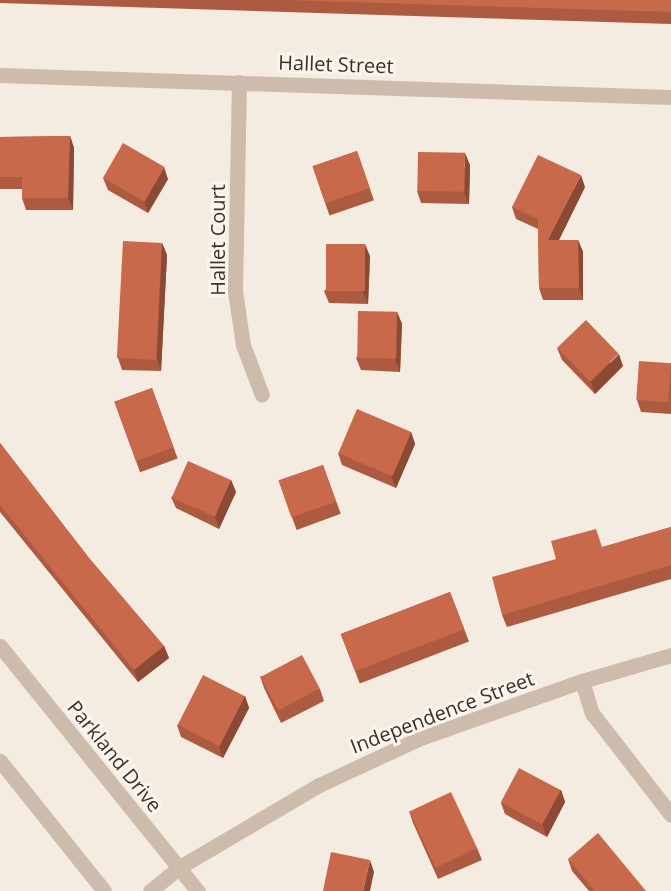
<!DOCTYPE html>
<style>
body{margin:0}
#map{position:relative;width:671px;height:891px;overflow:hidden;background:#f4ebe1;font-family:"Open Sans",sans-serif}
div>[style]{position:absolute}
.minor>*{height:15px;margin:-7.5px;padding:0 7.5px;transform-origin:7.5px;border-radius:7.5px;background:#cdbbac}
.wall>*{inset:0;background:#ac5a40;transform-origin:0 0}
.shaded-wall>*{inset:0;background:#8c4a34}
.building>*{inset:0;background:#c8694b;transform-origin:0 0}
span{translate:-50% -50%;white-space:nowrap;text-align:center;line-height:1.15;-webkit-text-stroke:6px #fbf5ee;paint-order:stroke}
.street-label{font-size:20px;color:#3b302b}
</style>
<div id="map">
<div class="minor">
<div style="left:0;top:75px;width:671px;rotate:1.88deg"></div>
<div style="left:239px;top:82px;width:209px;rotate:91.1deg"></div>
<div style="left:235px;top:291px;width:55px;rotate:81.6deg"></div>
<div style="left:243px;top:345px;width:53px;rotate:69.2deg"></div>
<div style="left:0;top:646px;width:315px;rotate:51.1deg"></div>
<div style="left:582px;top:681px;width:34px;rotate:73deg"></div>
<div style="left:592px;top:713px;width:129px;rotate:52.2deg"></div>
<div style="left:0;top:761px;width:166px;rotate:51.3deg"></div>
<div style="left:150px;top:891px;width:36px;rotate:-39deg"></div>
<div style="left:178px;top:868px;width:164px;rotate:-30.5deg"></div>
<div style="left:319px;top:785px;width:109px;rotate:-24.9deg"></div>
<div style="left:418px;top:739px;width:174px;rotate:-19.5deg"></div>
<div style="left:582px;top:681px;width:93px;rotate:-16.3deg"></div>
</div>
<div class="wall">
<div style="clip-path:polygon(0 0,671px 0,671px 24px,0 3px)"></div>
<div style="clip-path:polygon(70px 136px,74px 148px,73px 210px,26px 210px,22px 198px,22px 189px,0 189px,0 137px)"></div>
<div style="left:357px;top:151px;width:52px;height:47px;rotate:71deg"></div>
<div style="clip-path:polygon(470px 165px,469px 204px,421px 203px,417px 191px)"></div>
<div style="clip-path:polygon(103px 178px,168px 179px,148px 213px,108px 190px)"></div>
<div style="clip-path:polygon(585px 187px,559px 240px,578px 240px,583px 252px,583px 300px,543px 300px,539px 288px,538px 229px,516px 219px,512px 207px)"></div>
<div style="clip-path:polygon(162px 243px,167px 255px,161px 371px,122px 370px,118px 358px)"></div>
<div style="clip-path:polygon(370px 256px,368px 304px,329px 303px,324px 291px)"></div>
<div style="clip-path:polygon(397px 312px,402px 324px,400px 372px,361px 370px,356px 358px)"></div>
<div style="clip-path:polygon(557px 348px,623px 366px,595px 394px,562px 360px)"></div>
<div style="clip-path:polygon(671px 363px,671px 414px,641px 412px,637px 400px)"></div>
<div style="left:152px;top:388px;width:75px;height:40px;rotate:70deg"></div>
<div style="clip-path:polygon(411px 432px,415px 444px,396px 488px,342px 465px,338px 453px)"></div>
<div style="clip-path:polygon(0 443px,89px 558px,164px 646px,169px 658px,138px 682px,0 512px)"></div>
<div style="left:323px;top:465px;width:52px;height:47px;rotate:70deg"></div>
<div style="clip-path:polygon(231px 480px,236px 492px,219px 529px,176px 508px,171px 497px)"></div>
<div style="clip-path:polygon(671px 527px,671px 579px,507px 627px,502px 615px,556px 559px,603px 547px)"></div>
<div style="left:450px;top:592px;width:53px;height:117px;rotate:69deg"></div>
<div style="clip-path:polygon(260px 676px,320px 689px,324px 701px,281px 723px,264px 688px)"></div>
<div style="clip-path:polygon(245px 696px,249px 708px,223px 758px,181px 737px,177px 725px)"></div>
<div style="clip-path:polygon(561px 790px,565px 802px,547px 837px,505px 814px,501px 803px)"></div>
<div style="clip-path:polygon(409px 811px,477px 848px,482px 860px,438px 879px,413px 823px)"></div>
<div style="clip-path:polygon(568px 859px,646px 891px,589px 891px,572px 871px)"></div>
</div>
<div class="shaded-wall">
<div style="clip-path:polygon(70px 136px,74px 148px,73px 210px,68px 198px)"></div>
<div style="clip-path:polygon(465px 153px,470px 165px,469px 204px,464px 192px)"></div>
<div style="clip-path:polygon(164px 167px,168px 179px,148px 213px,144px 201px)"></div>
<div style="clip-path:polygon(581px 175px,585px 187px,553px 252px,548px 240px)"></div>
<div style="clip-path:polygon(578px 240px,583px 252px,583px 300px,579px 288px)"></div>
<div style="clip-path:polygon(162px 243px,167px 255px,161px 371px,157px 359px)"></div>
<div style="clip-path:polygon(365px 244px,370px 256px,368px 304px,363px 292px)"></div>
<div style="clip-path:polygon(397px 312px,402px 324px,400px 372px,395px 360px)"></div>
<div style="clip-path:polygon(619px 354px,623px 366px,595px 394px,591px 382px)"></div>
<div style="clip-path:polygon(411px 432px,415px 444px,396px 488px,391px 476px)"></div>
<div style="clip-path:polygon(231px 480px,236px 492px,219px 529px,215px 517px)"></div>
<div style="clip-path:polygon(164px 646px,169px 658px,138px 682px,134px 670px)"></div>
<div style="clip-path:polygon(245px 696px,249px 708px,223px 758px,219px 746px)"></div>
<div style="clip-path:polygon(561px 790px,565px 802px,547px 837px,542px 825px)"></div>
<div style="clip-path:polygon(370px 860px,374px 872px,370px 891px,363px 891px)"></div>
</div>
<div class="building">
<div style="clip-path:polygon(284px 0,671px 0,671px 12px)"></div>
<div style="clip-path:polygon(70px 136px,68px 198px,22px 198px,22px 177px,0 177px,0 137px)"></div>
<div style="left:123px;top:143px;width:48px;height:40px;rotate:30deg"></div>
<div style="left:357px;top:151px;width:39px;height:47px;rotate:71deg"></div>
<div style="left:418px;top:152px;width:47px;height:39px;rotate:1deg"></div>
<div style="clip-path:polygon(538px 155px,581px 175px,548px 240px,578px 240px,579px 288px,539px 288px,538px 219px,512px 207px)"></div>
<div style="left:123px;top:241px;width:39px;height:117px;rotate:3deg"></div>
<div style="left:326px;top:244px;width:39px;height:47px"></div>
<div style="left:358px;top:311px;width:39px;height:47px;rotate:1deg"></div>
<div style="left:586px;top:320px;width:47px;height:40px;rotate:46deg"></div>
<div style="left:639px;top:361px;width:32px;height:39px;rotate:4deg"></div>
<div style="left:152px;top:388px;width:63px;height:40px;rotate:70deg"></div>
<div style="left:357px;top:409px;width:59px;height:48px;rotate:23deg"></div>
<div style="clip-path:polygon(0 443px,89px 558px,164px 646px,134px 670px,0 505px)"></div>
<div style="left:188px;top:461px;width:47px;height:40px;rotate:24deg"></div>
<div style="left:323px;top:465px;width:39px;height:47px;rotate:71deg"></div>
<div style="clip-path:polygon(671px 527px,671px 565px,502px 615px,492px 577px,556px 559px,551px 541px,596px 529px,602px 547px)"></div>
<div style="left:450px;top:592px;width:40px;height:117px;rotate:69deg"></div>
<div style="left:302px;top:655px;width:38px;height:47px;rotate:62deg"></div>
<div style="left:203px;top:675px;width:47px;height:56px;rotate:27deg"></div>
<div style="left:519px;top:768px;width:47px;height:39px;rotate:28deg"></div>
<div style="left:451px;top:792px;width:62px;height:46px;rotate:65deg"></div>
<div style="clip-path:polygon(598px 833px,646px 891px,595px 891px,568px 859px)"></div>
<div style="clip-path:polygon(331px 852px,370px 860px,363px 891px,323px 891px)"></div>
</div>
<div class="street-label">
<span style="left:336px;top:64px;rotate:2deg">Hallet Street</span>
<span style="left:217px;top:240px;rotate:-90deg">Hallet Court</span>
<span style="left:442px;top:712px;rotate:-21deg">Independence Street</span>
<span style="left:115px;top:756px;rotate:51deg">Parkland Drive</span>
</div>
</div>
